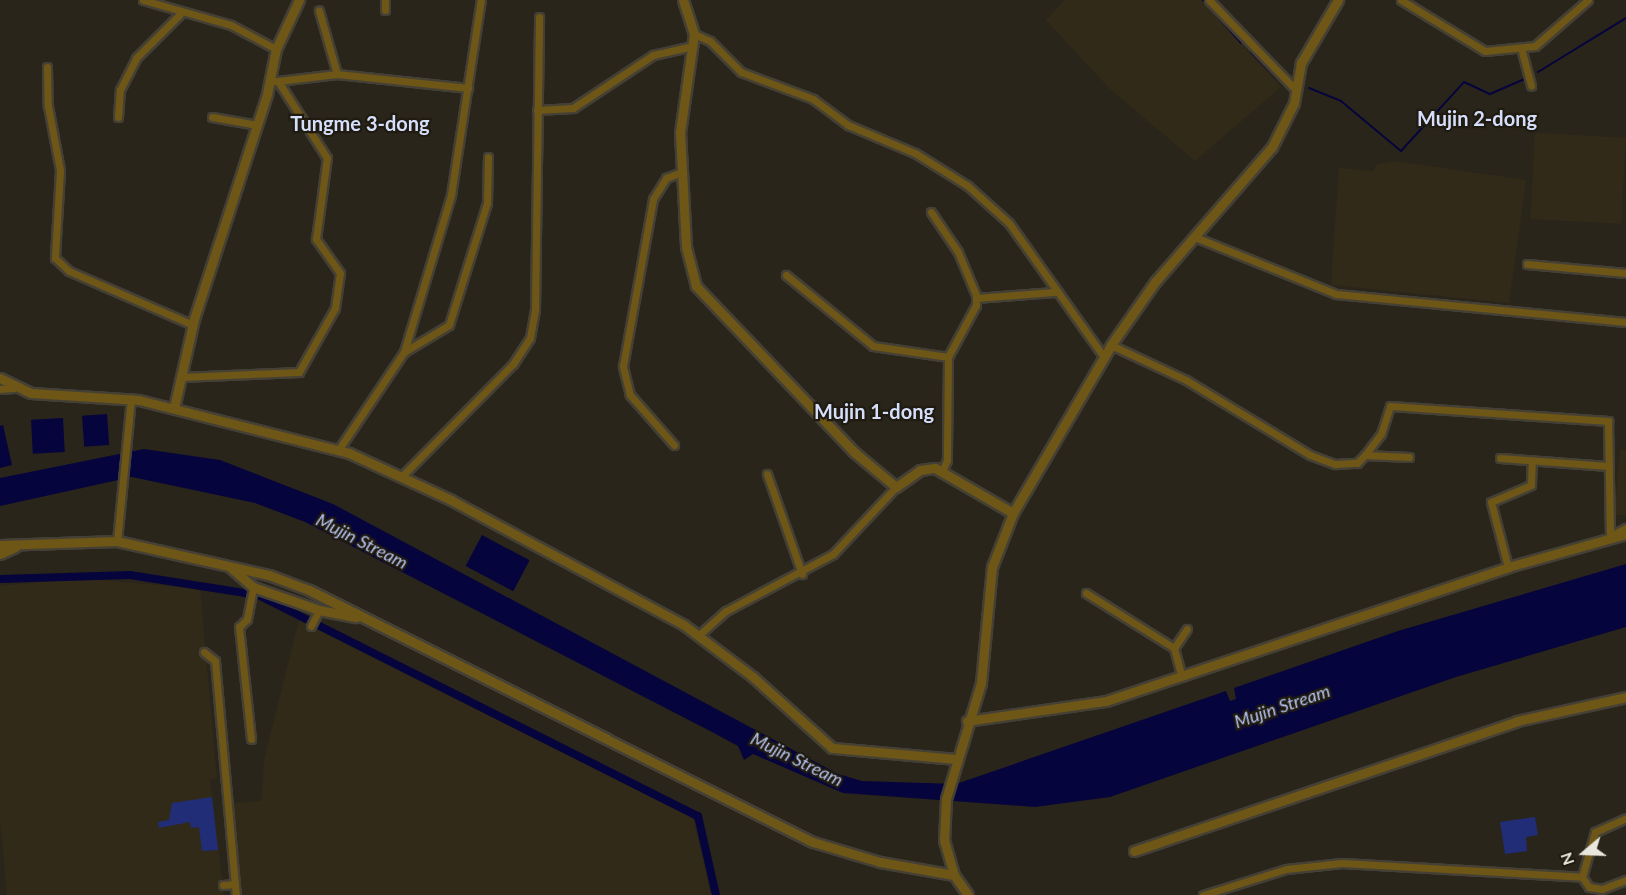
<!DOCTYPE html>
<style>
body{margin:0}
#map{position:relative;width:1626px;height:895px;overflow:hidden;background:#2a251a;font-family:Lato,sans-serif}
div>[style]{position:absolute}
.built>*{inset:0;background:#322a19;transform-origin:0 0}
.green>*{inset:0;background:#222d78}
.water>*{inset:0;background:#06043c;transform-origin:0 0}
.stream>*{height:2px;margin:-1px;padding:0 1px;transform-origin:1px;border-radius:1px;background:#06043c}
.canal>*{height:8px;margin:-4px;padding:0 4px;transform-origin:4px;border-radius:4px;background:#06043c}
.roads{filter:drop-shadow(2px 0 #454035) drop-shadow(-2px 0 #454035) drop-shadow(0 2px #454035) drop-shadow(0 -2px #454035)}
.minor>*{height:7px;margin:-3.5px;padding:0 3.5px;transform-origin:3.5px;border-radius:3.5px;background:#6e5616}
.tertiary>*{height:9px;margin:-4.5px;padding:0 4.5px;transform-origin:4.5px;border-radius:4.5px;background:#6e5616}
span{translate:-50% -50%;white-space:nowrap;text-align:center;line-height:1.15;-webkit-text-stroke:4.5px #201b10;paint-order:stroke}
.water-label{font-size:18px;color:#b5c2ee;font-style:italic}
.quarter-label{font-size:20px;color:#d5dffb;font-weight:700}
.north{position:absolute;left:1554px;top:823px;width:60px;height:60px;-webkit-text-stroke:4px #201b10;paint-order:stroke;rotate:251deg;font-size:16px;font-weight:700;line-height:24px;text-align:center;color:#e9e6de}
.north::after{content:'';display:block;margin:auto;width:21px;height:27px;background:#e9e6de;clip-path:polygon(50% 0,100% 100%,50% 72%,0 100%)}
</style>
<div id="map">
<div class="built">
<div style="clip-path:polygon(1065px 0,1201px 0,1281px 87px,1195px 161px,1109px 88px,1046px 20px)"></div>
<div style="left:1535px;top:133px;width:91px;height:86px;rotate:3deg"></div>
<div style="clip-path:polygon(1395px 161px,1526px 180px,1509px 303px,1331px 285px,1339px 168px,1374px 171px,1376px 165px)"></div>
<div style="clip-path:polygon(1620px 449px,1626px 450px,1626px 515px,1615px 515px)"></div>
<div style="clip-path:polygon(80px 578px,200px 589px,217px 778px,210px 779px,224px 895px,7px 895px,0 819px,0 586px)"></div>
<div style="clip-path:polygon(299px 620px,693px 818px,711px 895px,241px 895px,232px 803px,262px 801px,264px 760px)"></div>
</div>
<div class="green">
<div style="clip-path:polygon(212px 797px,218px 850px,202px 851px,199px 827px,191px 828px,190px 822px,159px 828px,158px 822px,169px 820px,172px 803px)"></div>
<div style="clip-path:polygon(1535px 817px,1538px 835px,1526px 837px,1527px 851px,1505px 854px,1500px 822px)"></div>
</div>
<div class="water">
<div style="left:107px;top:414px;width:31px;height:25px;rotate:86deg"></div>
<div style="left:63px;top:418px;width:34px;height:32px;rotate:87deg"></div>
<div style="clip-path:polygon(3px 425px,12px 465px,0 468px,0 426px)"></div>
<div style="clip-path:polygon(144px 449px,220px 460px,333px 504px,838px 774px,862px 781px,956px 784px,1226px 691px,1230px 701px,1236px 699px,1234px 688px,1398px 631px,1626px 564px,1626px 627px,1456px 677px,1110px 797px,1035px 807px,843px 793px,753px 754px,744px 760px,738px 746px,710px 731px,305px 522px,255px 503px,132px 477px,0 506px,0 478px)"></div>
<div style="left:482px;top:535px;width:54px;height:35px;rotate:28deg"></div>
</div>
<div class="stream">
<div style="left:1203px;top:0;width:57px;rotate:48.5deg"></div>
<div style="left:1251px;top:52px;width:55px;rotate:45deg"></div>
<div style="left:1538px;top:72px;width:103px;rotate:-31.5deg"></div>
<div style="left:1309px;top:88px;width:35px;rotate:22deg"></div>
<div style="left:1341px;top:101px;width:78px;rotate:39.8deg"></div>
<div style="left:1401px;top:151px;width:93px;rotate:-47.6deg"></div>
<div style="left:1464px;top:82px;width:29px;rotate:25deg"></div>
<div style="left:1490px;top:94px;width:40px;rotate:-23.4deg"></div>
</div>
<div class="canal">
<div style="left:0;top:579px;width:130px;rotate:-1.8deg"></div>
<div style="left:130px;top:575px;width:130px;rotate:8.9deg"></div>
<div style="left:258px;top:595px;width:492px;rotate:26.7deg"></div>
<div style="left:698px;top:816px;width:81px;rotate:77.2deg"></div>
</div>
<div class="roads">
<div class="minor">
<div style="left:143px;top:0;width:91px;rotate:15.9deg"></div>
<div style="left:231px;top:25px;width:51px;rotate:28.1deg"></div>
<div style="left:1209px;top:0;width:125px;rotate:46deg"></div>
<div style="left:1401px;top:0;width:98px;rotate:31.3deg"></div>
<div style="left:1485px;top:51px;width:50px;rotate:-5.7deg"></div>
<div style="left:1535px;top:46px;width:70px;rotate:-41deg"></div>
<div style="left:385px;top:10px;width:10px;rotate:-90deg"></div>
<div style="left:694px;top:34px;width:17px;rotate:24deg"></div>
<div style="left:710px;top:41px;width:44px;rotate:45deg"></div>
<div style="left:741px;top:72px;width:77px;rotate:20.6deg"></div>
<div style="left:813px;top:99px;width:44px;rotate:36.6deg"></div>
<div style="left:848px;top:125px;width:73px;rotate:22.7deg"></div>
<div style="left:915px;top:153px;width:62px;rotate:31.9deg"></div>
<div style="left:968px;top:186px;width:55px;rotate:42.1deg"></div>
<div style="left:1009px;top:223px;width:164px;rotate:54.7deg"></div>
<div style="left:1521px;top:48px;width:39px;rotate:75deg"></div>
<div style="left:47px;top:67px;width:39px;rotate:89deg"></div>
<div style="left:48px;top:106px;width:65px;rotate:79.4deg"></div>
<div style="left:60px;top:170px;width:88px;rotate:93.3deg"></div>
<div style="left:55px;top:258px;width:19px;rotate:43deg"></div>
<div style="left:69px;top:271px;width:135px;rotate:23.5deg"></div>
<div style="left:337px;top:74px;width:132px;rotate:6.1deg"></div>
<div style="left:278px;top:81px;width:59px;rotate:-6.8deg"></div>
<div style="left:337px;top:74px;width:66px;rotate:-105.9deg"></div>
<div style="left:537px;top:110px;width:36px;rotate:-3deg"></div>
<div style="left:573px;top:108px;width:96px;rotate:-33.5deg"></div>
<div style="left:653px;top:55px;width:41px;rotate:-12.7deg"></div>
<div style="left:118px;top:117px;width:27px;rotate:-86deg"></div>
<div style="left:120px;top:90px;width:36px;rotate:-63deg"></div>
<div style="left:136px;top:58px;width:62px;rotate:-45deg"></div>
<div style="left:212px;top:117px;width:46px;rotate:10.1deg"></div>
<div style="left:931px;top:212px;width:48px;rotate:56deg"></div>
<div style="left:958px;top:252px;width:47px;rotate:67.3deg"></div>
<div style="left:976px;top:295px;width:10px;rotate:90deg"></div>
<div style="left:976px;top:305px;width:59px;rotate:118.3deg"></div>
<div style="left:1195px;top:237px;width:152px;rotate:22deg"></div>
<div style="left:1336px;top:294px;width:291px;rotate:5.5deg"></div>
<div style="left:1527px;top:264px;width:99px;rotate:5.2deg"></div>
<div style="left:786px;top:275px;width:112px;rotate:39.2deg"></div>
<div style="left:873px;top:346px;width:76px;rotate:8.3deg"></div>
<div style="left:948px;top:357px;width:103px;rotate:90.6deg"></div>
<div style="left:947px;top:460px;width:13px;rotate:113deg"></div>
<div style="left:976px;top:298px;width:78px;rotate:-4.4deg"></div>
<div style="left:1111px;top:345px;width:83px;rotate:25deg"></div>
<div style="left:1186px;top:380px;width:145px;rotate:31.2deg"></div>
<div style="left:1310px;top:455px;width:27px;rotate:20deg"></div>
<div style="left:1335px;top:464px;width:22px;rotate:-3deg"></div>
<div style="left:1357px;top:463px;width:11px;rotate:-45deg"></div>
<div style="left:1365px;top:455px;width:26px;rotate:-53deg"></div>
<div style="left:1381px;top:434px;width:29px;rotate:-72deg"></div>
<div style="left:1390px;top:406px;width:219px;rotate:3.9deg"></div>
<div style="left:1608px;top:421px;width:116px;rotate:89deg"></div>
<div style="left:404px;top:352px;width:164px;rotate:-73.3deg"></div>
<div style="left:451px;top:195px;width:197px;rotate:-81.3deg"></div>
<div style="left:181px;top:377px;width:118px;rotate:-2.4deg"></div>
<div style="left:299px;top:372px;width:73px;rotate:-60.6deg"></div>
<div style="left:335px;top:308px;width:35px;rotate:-82deg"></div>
<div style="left:340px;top:273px;width:42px;rotate:-125.2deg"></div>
<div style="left:316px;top:239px;width:82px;rotate:-82.3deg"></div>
<div style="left:327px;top:158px;width:91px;rotate:-122.5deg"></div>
<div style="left:278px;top:81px;width:7px;rotate:180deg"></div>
<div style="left:0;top:389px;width:14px;rotate:-4deg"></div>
<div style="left:674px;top:445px;width:67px;rotate:-131.3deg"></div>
<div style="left:630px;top:395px;width:30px;rotate:-104deg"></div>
<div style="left:623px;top:366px;width:170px;rotate:-79.8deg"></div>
<div style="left:653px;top:199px;width:25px;rotate:-58deg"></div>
<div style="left:666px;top:178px;width:17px;rotate:-21deg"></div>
<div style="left:339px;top:449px;width:117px;rotate:-56.2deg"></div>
<div style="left:404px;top:352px;width:52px;rotate:-31deg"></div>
<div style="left:449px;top:325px;width:128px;rotate:-72.7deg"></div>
<div style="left:487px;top:203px;width:46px;rotate:-88.8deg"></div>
<div style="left:1365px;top:455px;width:44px;rotate:2.6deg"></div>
<div style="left:1500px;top:458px;width:108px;rotate:4.2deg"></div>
<div style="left:767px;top:474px;width:106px;rotate:70.7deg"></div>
<div style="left:403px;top:475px;width:156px;rotate:-45.3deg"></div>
<div style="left:513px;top:364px;width:31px;rotate:-57deg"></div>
<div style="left:530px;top:338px;width:28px;rotate:-80deg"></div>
<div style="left:535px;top:310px;width:293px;rotate:-89.2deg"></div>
<div style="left:1612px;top:535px;width:16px;rotate:-27deg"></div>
<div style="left:117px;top:541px;width:143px;rotate:-84.4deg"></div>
<div style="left:1508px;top:567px;width:67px;rotate:-104.7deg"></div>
<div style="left:1491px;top:502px;width:43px;rotate:-23deg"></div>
<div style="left:1531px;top:485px;width:23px;rotate:-88deg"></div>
<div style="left:1086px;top:593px;width:104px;rotate:32deg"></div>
<div style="left:1174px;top:648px;width:30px;rotate:75deg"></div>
<div style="left:311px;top:626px;width:18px;rotate:-63deg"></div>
<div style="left:699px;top:635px;width:36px;rotate:-42deg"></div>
<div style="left:726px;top:611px;width:121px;rotate:-28deg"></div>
<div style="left:833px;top:554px;width:92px;rotate:-46.8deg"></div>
<div style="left:1174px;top:648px;width:23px;rotate:-56deg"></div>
<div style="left:204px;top:652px;width:14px;rotate:39deg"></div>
<div style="left:215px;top:661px;width:235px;rotate:84.9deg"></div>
<div style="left:251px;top:739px;width:113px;rotate:-96.1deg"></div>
<div style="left:239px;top:627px;width:11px;rotate:-45deg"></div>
<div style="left:247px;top:619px;width:33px;rotate:-79deg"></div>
<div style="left:1582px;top:877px;width:12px;rotate:55deg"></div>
<div style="left:1589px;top:887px;width:13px;rotate:9deg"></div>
<div style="left:1602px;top:889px;width:26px;rotate:-21deg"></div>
<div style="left:223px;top:885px;width:12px;rotate:-5deg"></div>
<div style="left:1203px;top:895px;width:87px;rotate:-17.4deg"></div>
<div style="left:1286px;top:869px;width:56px;rotate:-6.1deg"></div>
<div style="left:1342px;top:863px;width:240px;rotate:3.3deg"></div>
<div style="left:1582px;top:877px;width:47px;rotate:-73.9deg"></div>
<div style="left:1595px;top:832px;width:34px;rotate:-24deg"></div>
</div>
<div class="tertiary">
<div style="left:683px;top:0;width:36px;rotate:72deg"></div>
<div style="left:694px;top:34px;width:99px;rotate:98.1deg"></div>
<div style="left:680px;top:132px;width:115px;rotate:87deg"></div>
<div style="left:686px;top:247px;width:40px;rotate:75.6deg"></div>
<div style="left:696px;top:286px;width:229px;rotate:46.4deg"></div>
<div style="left:854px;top:452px;width:55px;rotate:39.8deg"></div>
<div style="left:896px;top:487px;width:29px;rotate:-35deg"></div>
<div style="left:920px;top:470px;width:15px;rotate:-8deg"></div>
<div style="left:935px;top:468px;width:90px;rotate:30deg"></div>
<div style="left:0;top:378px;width:34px;rotate:26deg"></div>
<div style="left:31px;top:393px;width:108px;rotate:3.7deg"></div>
<div style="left:139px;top:400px;width:217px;rotate:14.2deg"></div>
<div style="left:349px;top:453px;width:112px;rotate:24.7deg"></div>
<div style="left:451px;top:500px;width:264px;rotate:28.2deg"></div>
<div style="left:684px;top:625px;width:86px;rotate:37deg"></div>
<div style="left:753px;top:677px;width:106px;rotate:41.9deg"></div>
<div style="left:832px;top:748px;width:123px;rotate:5.1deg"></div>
<div style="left:174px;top:408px;width:91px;rotate:-77.3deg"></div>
<div style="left:194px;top:319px;width:237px;rotate:-72deg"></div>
<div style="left:267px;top:94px;width:46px;rotate:-78.7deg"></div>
<div style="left:276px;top:49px;width:54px;rotate:-64.9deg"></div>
<div style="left:0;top:545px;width:117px;rotate:-2deg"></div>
<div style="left:117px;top:541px;width:156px;rotate:12.6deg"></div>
<div style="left:269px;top:575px;width:43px;rotate:20.6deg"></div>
<div style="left:309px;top:590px;width:563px;rotate:26.57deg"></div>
<div style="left:813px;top:842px;width:70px;rotate:16.6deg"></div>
<div style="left:880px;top:862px;width:75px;rotate:10deg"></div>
<div style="left:954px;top:875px;width:24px;rotate:55deg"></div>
<div style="left:0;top:554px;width:17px;rotate:-25deg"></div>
<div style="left:230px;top:567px;width:30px;rotate:41deg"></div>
<div style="left:253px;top:587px;width:70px;rotate:19.2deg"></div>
<div style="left:319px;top:610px;width:38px;rotate:11deg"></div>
<div style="left:967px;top:721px;width:140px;rotate:-8.2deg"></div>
<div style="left:1106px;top:701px;width:424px;rotate:-18.4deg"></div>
<div style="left:1508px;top:567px;width:123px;rotate:-15.6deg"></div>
<div style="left:1134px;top:851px;width:404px;rotate:-18.7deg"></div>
<div style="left:1517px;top:721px;width:112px;rotate:-12.4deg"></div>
<div style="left:954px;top:875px;width:35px;rotate:-106deg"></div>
<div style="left:944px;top:841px;width:42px;rotate:-87.3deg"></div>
<div style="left:946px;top:799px;width:121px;rotate:-73.2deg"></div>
<div style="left:981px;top:683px;width:117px;rotate:-84.6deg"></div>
<div style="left:992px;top:567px;width:58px;rotate:-68.7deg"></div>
<div style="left:1013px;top:513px;width:194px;rotate:-59.7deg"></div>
<div style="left:1111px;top:345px;width:77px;rotate:-55.1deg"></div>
<div style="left:1155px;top:282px;width:179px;rotate:-49.1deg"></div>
<div style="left:1272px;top:147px;width:49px;rotate:-63.4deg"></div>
<div style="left:1294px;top:103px;width:41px;rotate:-80.1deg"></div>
<div style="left:1301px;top:63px;width:73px;rotate:-59.6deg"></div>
</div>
</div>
<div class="water-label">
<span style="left:362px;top:541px;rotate:27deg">Mujin Stream</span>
<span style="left:1282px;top:706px;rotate:-19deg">Mujin Stream</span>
<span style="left:797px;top:759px;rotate:26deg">Mujin Stream</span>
</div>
<div class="quarter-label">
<span style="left:1477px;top:118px">Mujin 2-dong</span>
<span style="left:360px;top:123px">Tungme 3-dong</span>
<span style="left:874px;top:411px">Mujin 1-dong</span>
</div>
<div class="north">N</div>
</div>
